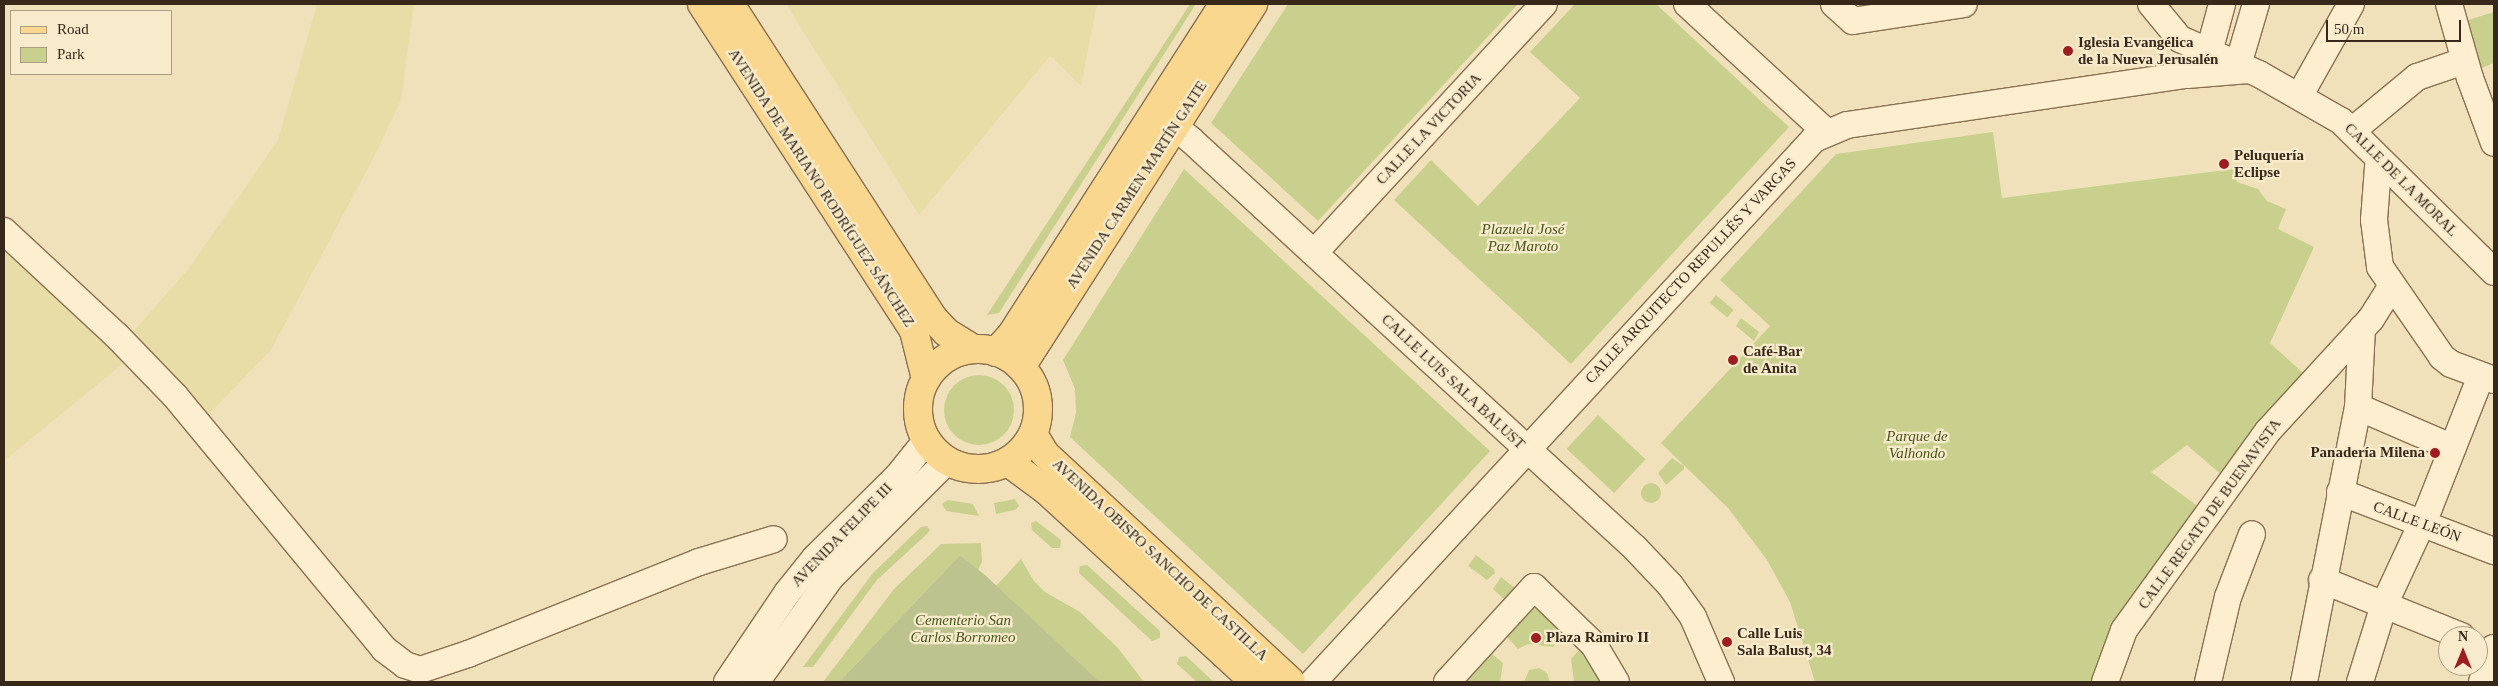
<!DOCTYPE html>
<meta charset="utf-8">
<style>
body{margin:0}
#map{position:relative;width:2498px;height:686px;overflow:hidden;background:#f1e1bb;font-family:"Times New Roman",serif}
div>[style]{position:absolute}
.farmland>*{inset:0;background:#e8dda7}
.green>*{inset:0;background:#c9d08e;transform-origin:0 0}
.round{border-radius:50%}
.cemetery>*{inset:0;background:#bdc38f}
.roads{filter:drop-shadow(1px 0 #8a7053) drop-shadow(-1px 0 #8a7053) drop-shadow(0 1px #8a7053) drop-shadow(0 -1px #8a7053)}
.minor>*{height:26px;margin:-13px;padding:0 13px;transform-origin:13px;border-radius:13px;background:#fceece}
.major>*{height:28px;margin:-14px;padding:0 14px;transform-origin:14px;border-radius:14px;background:#fad78e}
.major>.ring{margin:-14px;padding:0;box-sizing:content-box;background:none;border:28px solid #fad78e;border-radius:50%}
.dots>*{width:14px;height:14px;translate:-50% -50%;box-sizing:border-box;border:2px solid #f8ebcb;border-radius:50%}
span{translate:-50% -50%;white-space:nowrap;text-align:center;line-height:1.15;-webkit-text-stroke:4.5px #f8ebcb;paint-order:stroke}
.poi-label{font-size:15px;color:#37281a;font-weight:700}
.left{translate:0 -50%;text-align:left}
.right{translate:-100% -50%;text-align:right}
.street-label{font-size:15px;color:#37281a}
.park-label{font-size:15px;color:#48561e;font-style:italic}
.frame{position:absolute;inset:0;border:5px solid #37281a;pointer-events:none}
.legend{position:absolute;left:10px;top:10px;width:162px;height:65px;box-sizing:border-box;background:#f8ebcb;border:1px solid #ab9d84;margin:0;padding:6px 9px;list-style:none;font-size:15px;color:#37281a}
.legend li{display:flex;align-items:center;gap:10px;height:25px}
.legend b{width:25px;border:1px solid #ab9d84}
.north{position:absolute;left:2438px;top:626px;width:50px;height:50px;box-sizing:border-box;background:#f8ebcb;border:1px solid #ab9d84;border-radius:50%;rotate:0deg;font-size:14px;font-weight:700;line-height:20px;text-align:center;color:#37281a}
.north::after{content:'';display:block;margin:auto;width:18px;height:22px;background:#9e1e20;clip-path:polygon(50% 0,100% 100%,50% 72%,0 100%)}
.scale{position:absolute;left:2326px;top:20px;width:135px;height:22px;box-sizing:border-box;border:2px solid #37281a;border-top:0;padding-left:6px;font-size:15px;line-height:18px;white-space:nowrap;color:#37281a;-webkit-text-stroke:4px #f8ebcb;paint-order:stroke}
</style>
<div id="map">
<div class="farmland">
<div style="clip-path:polygon(317px 4px,414px 4px,401px 100px,375px 155px,271px 350px,209px 414px,133px 332px,189px 268px,278px 140px)"></div>
<div style="clip-path:polygon(786px 4px,1097px 4px,1081px 86px,1050px 56px,919px 215px)"></div>
<div style="clip-path:polygon(4px 245px,101px 333px,125px 362px,4px 461px)"></div>
</div>
<div class="green">
<div style="clip-path:polygon(1190px 4px,1196px 4px,999px 313px,987px 315px)"></div>
<div style="clip-path:polygon(1288px 4px,1518px 4px,1318px 221px,1211px 123px)"></div>
<div style="clip-path:polygon(1575px 4px,1656px 4px,1789px 127px,1571px 364px,1394px 200px,1431px 160px,1478px 206px,1580px 98px,1530px 52px)"></div>
<div style="clip-path:polygon(2494px 12px,2494px 63px,2477px 70px,2462px 22px)"></div>
<div style="clip-path:polygon(1993px 132px,2002px 198px,2234px 169px,2237px 182px,2258px 189px,2267px 201px,2286px 209px,2278px 229px,2314px 247px,2270px 343px,2303px 373px,2224px 477px,2187px 445px,2151px 472px,2203px 510px,2098px 682px,1815px 682px,1790px 602px,1767px 560px,1728px 508px,1661px 443px,1770px 326px,1720px 280px,1836px 154px)"></div>
<div style="clip-path:polygon(1184px 169px,1490px 451px,1303px 654px,1070px 437px,1076px 413px,1075px 389px,1063px 360px)"></div>
<div style="left:1716px;top:295px;width:23px;height:10px;rotate:40deg"></div>
<div style="clip-path:polygon(1741px 318px,1759px 332px,1754px 341px,1736px 326px)"></div>
<div class="round" style="left:944px;top:375px;width:70px;height:70px"></div>
<div style="left:1598px;top:415px;width:65px;height:46px;rotate:43deg"></div>
<div style="clip-path:polygon(1672px 458px,1684px 466px,1684px 469px,1666px 485px,1658px 473px)"></div>
<div class="round" style="left:1641px;top:483px;width:20px;height:20px"></div>
<div style="clip-path:polygon(1015px 499px,1019px 506px,1015px 510px,996px 514px,994px 503px)"></div>
<div style="clip-path:polygon(948px 500px,973px 504px,979px 516px,946px 511px,942px 504px)"></div>
<div style="clip-path:polygon(1036px 521px,1061px 540px,1060px 548px,1052px 548px,1032px 530px,1031px 523px)"></div>
<div style="clip-path:polygon(927px 526px,930px 530px,927px 534px,877px 580px,813px 667px,803px 667px,873px 573px,921px 527px)"></div>
<div style="clip-path:polygon(981px 543px,982px 562px,978px 570px,960px 555px,839px 682px,823px 682px,894px 589px,941px 544px)"></div>
<div style="clip-path:polygon(1476px 555px,1494px 569px,1495px 573px,1487px 580px,1468px 566px)"></div>
<div style="clip-path:polygon(1021px 559px,1034px 581px,1045px 592px,1080px 612px,1118px 648px,1144px 682px,1100px 682px,996px 586px)"></div>
<div style="clip-path:polygon(1087px 565px,1160px 631px,1160px 638px,1152px 641px,1079px 573px,1080px 566px)"></div>
<div style="clip-path:polygon(1501px 577px,1520px 592px,1508px 603px,1493px 589px)"></div>
<div style="clip-path:polygon(1534px 607px,1562px 631px,1562px 637px,1553px 647px,1528px 644px,1518px 649px,1507px 637px)"></div>
<div style="clip-path:polygon(1579px 650px,1590px 665px,1599px 682px,1574px 682px,1571px 659px)"></div>
<div style="clip-path:polygon(1492px 654px,1503px 663px,1500px 682px,1465px 682px)"></div>
<div style="clip-path:polygon(1186px 656px,1214px 682px,1197px 682px,1177px 664px,1179px 657px)"></div>
<div style="clip-path:polygon(1539px 668px,1547px 673px,1550px 682px,1524px 682px,1529px 670px)"></div>
</div>
<div class="cemetery">
<div style="clip-path:polygon(960px 555px,985px 575px,1100px 682px,839px 682px)"></div>
</div>
<div class="roads">
<div class="minor">
<div style="left:1687px;top:4px;width:189px;rotate:42.6deg"></div>
<div style="left:1834px;top:4px;width:25px;rotate:42deg"></div>
<div style="left:1853px;top:21px;width:112px;rotate:-8.7deg"></div>
<div style="left:2151px;top:4px;width:45px;rotate:50.4deg"></div>
<div style="left:2180px;top:39px;width:86px;rotate:23.9deg"></div>
<div style="left:2259px;top:74px;width:95px;rotate:29.8deg"></div>
<div style="left:2341px;top:121px;width:215px;rotate:44.6deg"></div>
<div style="left:2449px;top:4px;width:77px;rotate:74.2deg"></div>
<div style="left:2470px;top:78px;width:69px;rotate:69.7deg"></div>
<div style="left:2209px;top:52px;width:50px;rotate:-74.8deg"></div>
<div style="left:2238px;top:65px;width:64px;rotate:-73.6deg"></div>
<div style="left:2300px;top:95px;width:104px;rotate:-60.7deg"></div>
<div style="left:1154px;top:124px;width:21px;rotate:8deg"></div>
<div style="left:1175px;top:127px;width:21px;rotate:39deg"></div>
<div style="left:1191px;top:140px;width:603px;rotate:42.58deg"></div>
<div style="left:1635px;top:548px;width:51px;rotate:46.6deg"></div>
<div style="left:1670px;top:585px;width:39px;rotate:54deg"></div>
<div style="left:1693px;top:617px;width:71px;rotate:66.7deg"></div>
<div style="left:2353px;top:130px;width:83px;rotate:-39.6deg"></div>
<div style="left:2417px;top:77px;width:50px;rotate:-18.8deg"></div>
<div style="left:2378px;top:167px;width:53px;rotate:94.3deg"></div>
<div style="left:2374px;top:220px;width:47px;rotate:82.7deg"></div>
<div style="left:2380px;top:267px;width:109px;rotate:55.4deg"></div>
<div style="left:2442px;top:357px;width:11px;rotate:38deg"></div>
<div style="left:2451px;top:364px;width:46px;rotate:20.4deg"></div>
<div style="left:4px;top:231px;width:154px;rotate:42.9deg"></div>
<div style="left:117px;top:336px;width:83px;rotate:46deg"></div>
<div style="left:175px;top:396px;width:328px;rotate:50.4deg"></div>
<div style="left:384px;top:649px;width:26px;rotate:37deg"></div>
<div style="left:405px;top:665px;width:16px;rotate:18deg"></div>
<div style="left:420px;top:670px;width:51px;rotate:-18.4deg"></div>
<div style="left:468px;top:654px;width:249px;rotate:-21.7deg"></div>
<div style="left:699px;top:562px;width:78px;rotate:-17deg"></div>
<div style="left:1314px;top:253px;width:339px;rotate:-47.3deg"></div>
<div style="left:2358px;top:407px;width:103px;rotate:23.3deg"></div>
<div style="left:2340px;top:492px;width:165px;rotate:21deg"></div>
<div style="left:2322px;top:580px;width:150px;rotate:21.9deg"></div>
<div style="left:727px;top:682px;width:107px;rotate:-56deg"></div>
<div style="left:787px;top:593px;width:45px;rotate:-51.3deg"></div>
<div style="left:815px;top:558px;width:117px;rotate:-44.7deg"></div>
<div style="left:898px;top:476px;width:45px;rotate:-51.3deg"></div>
<div style="left:756px;top:682px;width:129px;rotate:-54.5deg"></div>
<div style="left:831px;top:577px;width:164px;rotate:-45deg"></div>
<div style="left:1313px;top:682px;width:739px;rotate:-47.3deg"></div>
<div style="left:1814px;top:139px;width:36px;rotate:-23deg"></div>
<div style="left:1847px;top:125px;width:344px;rotate:-8.4deg"></div>
<div style="left:2187px;top:75px;width:62px;rotate:-4.6deg"></div>
<div style="left:1447px;top:682px;width:129px;rotate:-47.5deg"></div>
<div style="left:1534px;top:587px;width:83px;rotate:44deg"></div>
<div style="left:1594px;top:645px;width:43px;rotate:59.3deg"></div>
<div style="left:2105px;top:682px;width:55px;rotate:-69.9deg"></div>
<div style="left:2124px;top:630px;width:246px;rotate:-54.1deg"></div>
<div style="left:2268px;top:431px;width:152px;rotate:-47.4deg"></div>
<div style="left:2371px;top:319px;width:38px;rotate:-58deg"></div>
<div style="left:2208px;top:682px;width:87px;rotate:-76.8deg"></div>
<div style="left:2228px;top:597px;width:67px;rotate:-69.1deg"></div>
<div style="left:2304px;top:682px;width:280px;rotate:-78.9deg"></div>
<div style="left:2358px;top:407px;width:79px;rotate:-87.1deg"></div>
<div style="left:2360px;top:682px;width:81px;rotate:-72.7deg"></div>
<div style="left:2384px;top:605px;width:107px;rotate:-65.1deg"></div>
<div style="left:2429px;top:508px;width:142px;rotate:-68.5deg"></div>
<div style="left:2482px;top:682px;width:36px;rotate:-71deg"></div>
</div>
<div class="major">
<div style="left:702px;top:4px;width:390px;rotate:57deg"></div>
<div style="left:914px;top:331px;width:49px;rotate:76deg"></div>
<div style="left:730px;top:4px;width:374px;rotate:57.1deg"></div>
<div style="left:933px;top:318px;width:19px;rotate:47deg"></div>
<div style="left:946px;top:332px;width:32px;rotate:32deg"></div>
<div class="ring" style="left:918px;top:349px;width:92px;height:92px"></div>
<div style="left:996px;top:352px;width:24px;rotate:-48deg"></div>
<div style="left:1012px;top:334px;width:392px;rotate:-57.3deg"></div>
<div style="left:1021px;top:367px;width:431px;rotate:-57.4deg"></div>
<div style="left:1033px;top:434px;width:23px;rotate:59deg"></div>
<div style="left:1045px;top:454px;width:335px;rotate:42.8deg"></div>
<div style="left:1008px;top:462px;width:47px;rotate:36.4deg"></div>
<div style="left:1046px;top:490px;width:284px;rotate:42.6deg"></div>
</div>
</div>
<div class="dots">
<div style="left:2068px;top:51px;background:#9e1e20"></div>
<div style="left:2224px;top:164px;background:#9e1e20"></div>
<div style="left:1733px;top:360px;background:#9e1e20"></div>
<div style="left:2435px;top:453px;background:#9e1e20"></div>
<div style="left:1536px;top:638px;background:#9e1e20"></div>
<div style="left:1727px;top:642px;background:#9e1e20"></div>
</div>
<div class="poi-label">
<span class="left" style="left:2078px;top:51px">Iglesia Evangélica<br>de la Nueva Jerusalén</span>
<span class="left" style="left:2234px;top:164px">Peluquería<br>Eclipse</span>
<span class="left" style="left:1743px;top:360px">Café-Bar<br>de Anita</span>
<span class="right" style="left:2425px;top:453px">Panadería Milena</span>
<span class="left" style="left:1737px;top:642px">Calle Luis<br>Sala Balust, 34</span>
<span class="left" style="left:1546px;top:638px">Plaza Ramiro II</span>
</div>
<div class="street-label">
<span style="left:1429px;top:129px;rotate:-47deg">CALLE LA VICTORIA</span>
<span style="left:2401px;top:180px;rotate:45deg">CALLE DE LA MORAL</span>
<span style="left:1137px;top:185px;rotate:-57deg">AVENIDA CARMEN MARTÍN GAITE</span>
<span style="left:821px;top:188px;rotate:57deg">AVENIDA DE MARIANO RODRÍGUEZ SÁNCHEZ</span>
<span style="left:1691px;top:271px;rotate:-47deg">CALLE ARQUITECTO REPULLÉS Y VARGAS</span>
<span style="left:1453px;top:382px;rotate:43deg">CALLE LUIS SALA BALUST</span>
<span style="left:2210px;top:514px;rotate:-54deg">CALLE REGATO DE BUENAVISTA</span>
<span style="left:2417px;top:522px;rotate:20deg">CALLE LEÓN</span>
<span style="left:842px;top:535px;rotate:-46deg">AVENIDA FELIPE III</span>
<span style="left:1160px;top:560px;rotate:43deg">AVENIDA OBISPO SANCHO DE CASTILLA</span>
</div>
<div class="park-label">
<span style="left:1523px;top:238px">Plazuela José<br>Paz Maroto</span>
<span style="left:1917px;top:445px">Parque de<br>Valhondo</span>
<span style="left:963px;top:629px">Cementerio San<br>Carlos Borromeo</span>
</div>
<div class="frame"></div>
<ul class="legend">
<li><b style="height:6px;background:#fad78e"></b>Road</li>
<li><b style="height:14px;background:#c9d08e"></b>Park</li>
</ul>
<div class="north">N</div>
<div class="scale">50 m</div>
</div>
